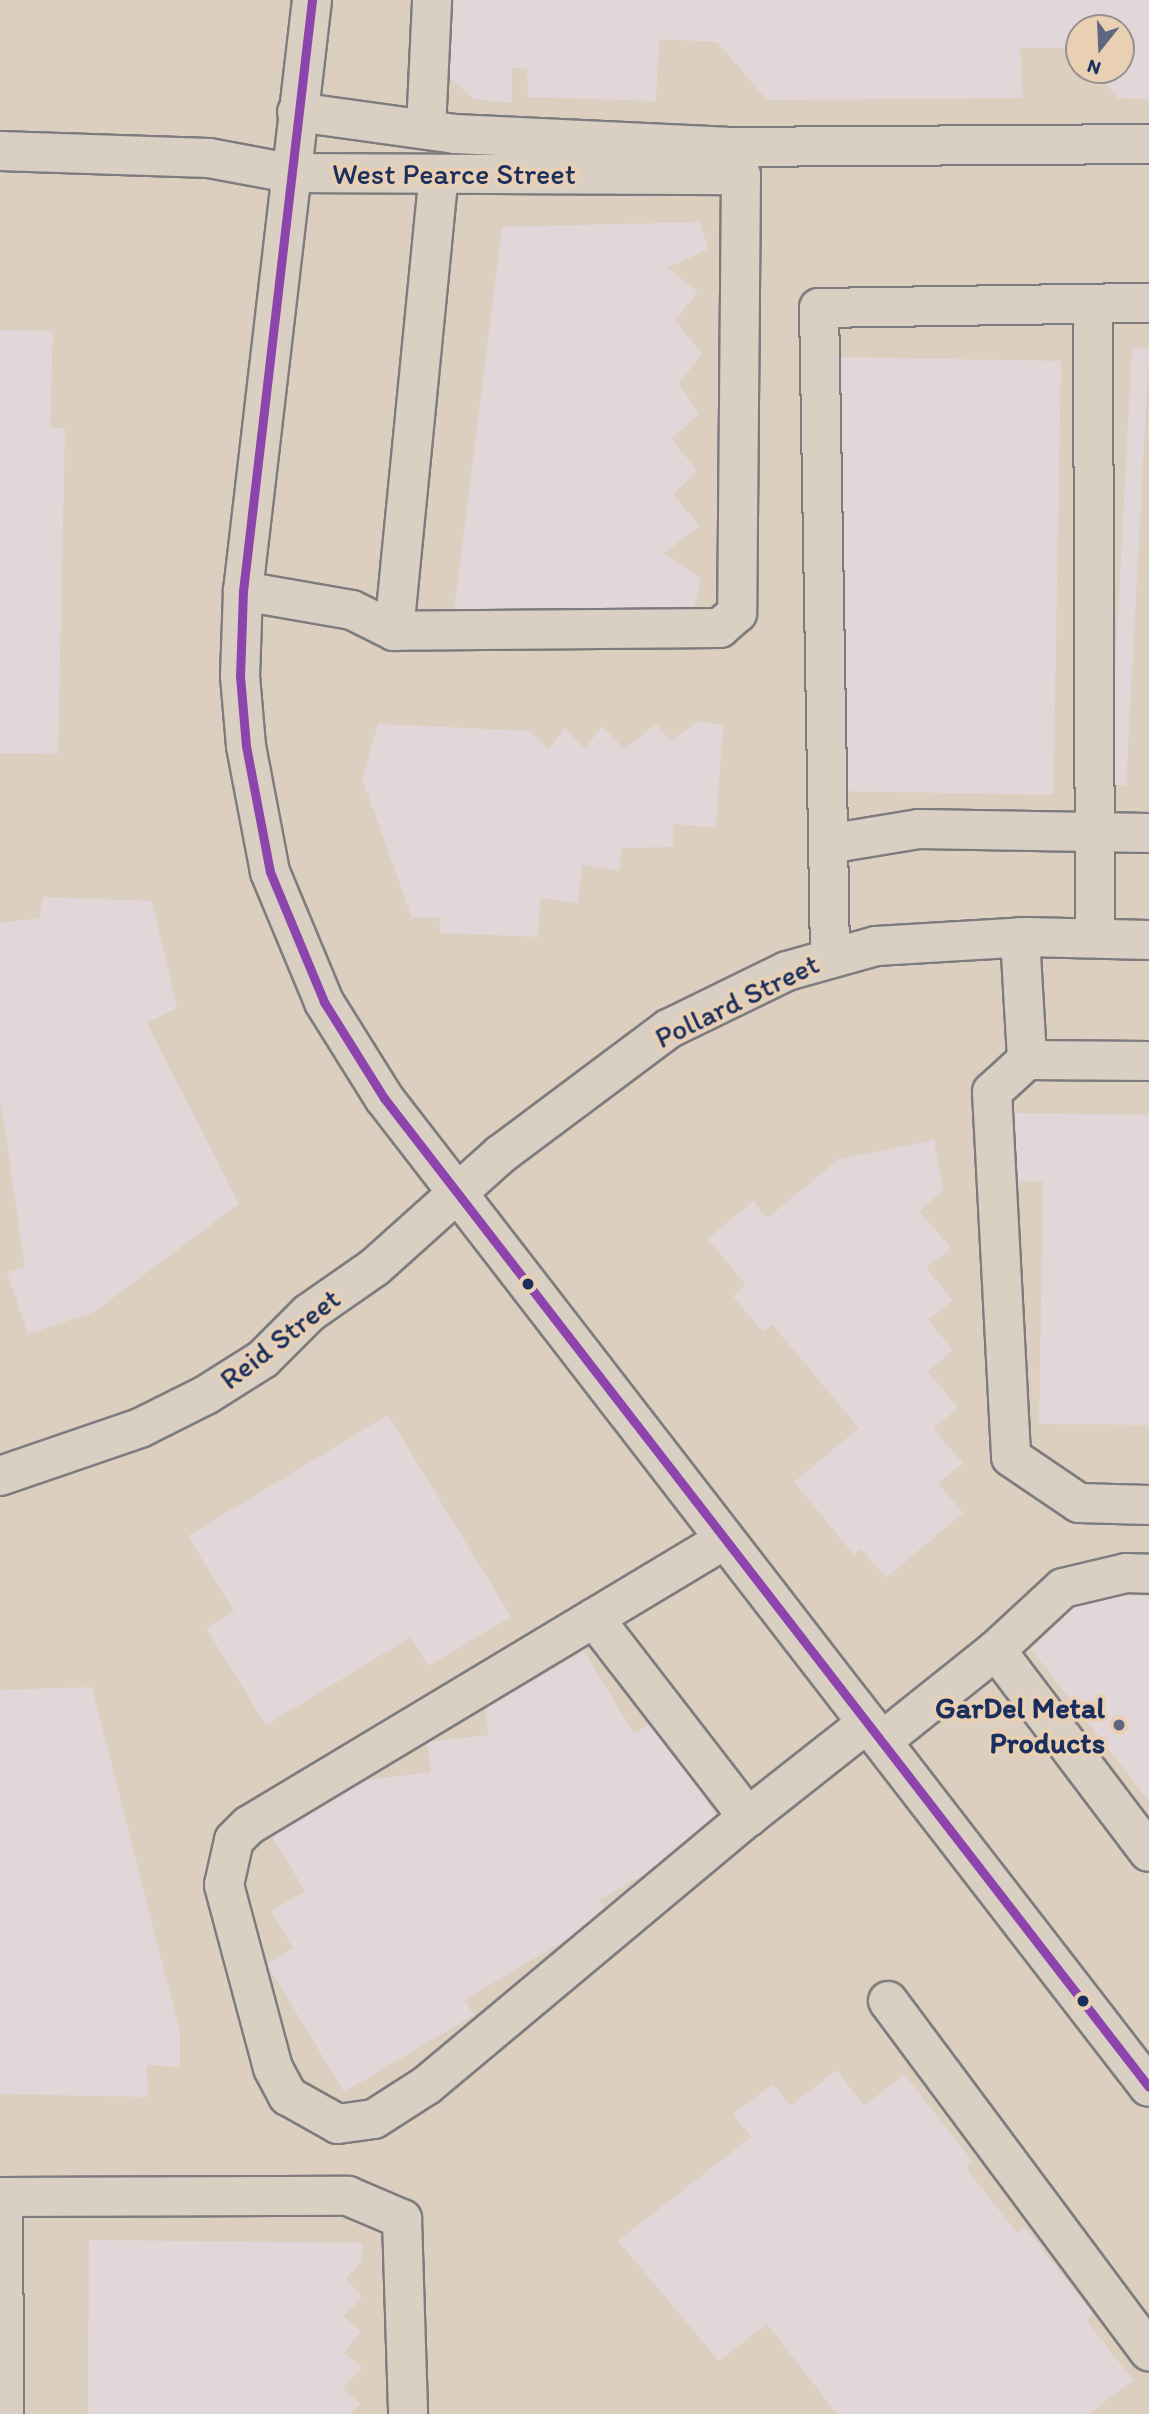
<!DOCTYPE html>
<style>
body{margin:0}
#map{position:relative;width:1149px;height:2414px;overflow:hidden;background:#ddcfbf;font-family:Itim,sans-serif}
div>[style]{position:absolute}
.building>*{inset:0;background:#e1d6d8;transform-origin:0 0}
.roads{filter:drop-shadow(2px 0 #7e7c7e) drop-shadow(-2px 0 #7e7c7e) drop-shadow(0 2px #7e7c7e) drop-shadow(0 -2px #7e7c7e)}
.minor>*{height:38px;margin:-19px;padding:0 19px;transform-origin:19px;border-radius:19px;background:#d9cfc3}
.bus-1>*{height:9px;margin:-4.5px;padding:0 4.5px;transform-origin:4.5px;border-radius:4.5px;background:#8e44ad}
.dots>*{width:19px;height:19px;translate:-50% -50%;box-sizing:border-box;border:4px solid #ead0b2;border-radius:50%}
span{translate:-50% -50%;white-space:nowrap;text-align:center;line-height:1.15;-webkit-text-stroke:7px #ead0b2;paint-order:stroke}
.street-label{font-size:30px;color:#1b2f5e}
.poi-label{font-size:30px;color:#1b2f5e;font-weight:700}
.right{translate:-100% -50%;text-align:right}
.north{position:absolute;left:1065px;top:14px;width:70px;height:70px;box-sizing:border-box;background:#ead0b2;border:2px solid #979090;border-radius:50%;rotate:198deg;font-size:19px;font-weight:700;line-height:28px;text-align:center;color:#1b2f5e}
.north::after{content:'';display:block;margin:auto;width:24px;height:32px;background:#5f6780;clip-path:polygon(50% 0,100% 100%,50% 72%,0 100%)}
</style>
<div id="map">
<div class="building">
<div style="clip-path:polygon(450px 0,1149px 0,1149px 99px,1118px 98px,1095px 70px,1121px 70px,1121px 28px,1079px 28px,1079px 48px,1020px 48px,1023px 98px,767px 100px,717px 42px,659px 39px,656px 101px,528px 97px,527px 69px,512px 68px,512px 103px,475px 99px,446px 76px)"></div>
<div style="clip-path:polygon(700px 222px,708px 249px,668px 268px,698px 292px,675px 320px,702px 354px,679px 383px,699px 414px,671px 439px,697px 470px,673px 495px,700px 526px,664px 553px,701px 579px,692px 617px,454px 611px,502px 227px)"></div>
<div style="clip-path:polygon(0 330px,53px 331px,50px 427px,65px 428px,58px 754px,0 753px)"></div>
<div style="left:1132px;top:348px;width:17px;height:437px;rotate:3deg"></div>
<div style="left:837px;top:357px;width:224px;height:434px;rotate:1deg"></div>
<div style="clip-path:polygon(698px 721px,723px 725px,716px 828px,674px 824px,673px 847px,622px 848px,619px 871px,582px 865px,578px 903px,540px 898px,538px 937px,440px 933px,439px 917px,412px 918px,362px 778px,378px 724px,530px 731px,548px 749px,565px 728px,585px 749px,602px 726px,624px 749px,656px 724px,671px 741px)"></div>
<div style="clip-path:polygon(43px 897px,152px 901px,177px 1008px,147px 1023px,239px 1204px,94px 1312px,28px 1334px,7px 1272px,25px 1267px,0 1097px,0 923px,39px 918px)"></div>
<div style="clip-path:polygon(1013px 1113px,1149px 1115px,1149px 1425px,1039px 1424px,1043px 1181px,1012px 1181px)"></div>
<div style="clip-path:polygon(934px 1140px,943px 1190px,919px 1211px,951px 1248px,926px 1268px,953px 1300px,928px 1320px,953px 1350px,928px 1371px,958px 1408px,933px 1429px,963px 1463px,938px 1483px,963px 1513px,886px 1578px,861px 1549px,854px 1555px,794px 1482px,859px 1428px,772px 1324px,763px 1332px,733px 1296px,746px 1285px,708px 1239px,753px 1201px,767px 1218px,839px 1159px)"></div>
<div style="clip-path:polygon(388px 1415px,511px 1617px,428px 1666px,411px 1637px,266px 1725px,206px 1628px,234px 1611px,188px 1536px)"></div>
<div style="clip-path:polygon(1087px 1594px,1149px 1596px,1149px 1801px,1031px 1649px)"></div>
<div style="clip-path:polygon(584px 1651px,634px 1734px,658px 1719px,723px 1828px,600px 1900px,608px 1915px,464px 2000px,474px 2015px,344px 2092px,267px 1964px,293px 1948px,271px 1911px,305px 1891px,272px 1836px,367px 1780px,431px 1772px,427px 1742px,488px 1735px,485px 1709px)"></div>
<div style="clip-path:polygon(92px 1687px,180px 2033px,180px 2067px,147px 2065px,148px 2097px,0 2094px,0 1690px)"></div>
<div style="clip-path:polygon(837px 2070px,864px 2106px,904px 2074px,973px 2162px,966px 2168px,1017px 2233px,1025px 2227px,1093px 2314px,1086px 2320px,1133px 2380px,1089px 2414px,837px 2414px,767px 2324px,719px 2361px,618px 2241px,751px 2137px,733px 2114px,773px 2084px,790px 2106px)"></div>
<div style="clip-path:polygon(89px 2240px,362px 2243px,362px 2261px,346px 2279px,362px 2297px,344px 2316px,361px 2332px,344px 2352px,362px 2368px,342px 2387px,360px 2404px,350px 2414px,88px 2414px)"></div>
</div>
<div class="roads">
<div class="minor">
<div style="left:312px;top:0;width:595px;rotate:96.66deg"></div>
<div style="left:243px;top:591px;width:85px;rotate:92deg"></div>
<div style="left:240px;top:676px;width:70px;rotate:85.1deg"></div>
<div style="left:246px;top:746px;width:128px;rotate:79.2deg"></div>
<div style="left:270px;top:872px;width:141px;rotate:67.4deg"></div>
<div style="left:324px;top:1002px;width:113px;rotate:58deg"></div>
<div style="left:384px;top:1098px;width:1250px;rotate:52.28deg"></div>
<div style="left:297px;top:112px;width:160px;rotate:7.9deg"></div>
<div style="left:455px;top:134px;width:271px;rotate:2.7deg"></div>
<div style="left:726px;top:147px;width:423px;rotate:-0.4deg"></div>
<div style="left:426px;top:129px;width:129px;rotate:-87.3deg"></div>
<div style="left:0;top:151px;width:209px;rotate:1.9deg"></div>
<div style="left:209px;top:158px;width:81px;rotate:10.6deg"></div>
<div style="left:289px;top:173px;width:452px;rotate:0.3deg"></div>
<div style="left:741px;top:175px;width:438px;rotate:90.5deg"></div>
<div style="left:737px;top:613px;width:23px;rotate:139deg"></div>
<div style="left:720px;top:628px;width:326px;rotate:179.5deg"></div>
<div style="left:394px;top:631px;width:47px;rotate:-153.4deg"></div>
<div style="left:352px;top:610px;width:111px;rotate:-170.1deg"></div>
<div style="left:1093px;top:304px;width:634px;rotate:89.82deg"></div>
<div style="left:394px;top:631px;width:459px;rotate:-84.4deg"></div>
<div style="left:828px;top:844px;width:92px;rotate:-9.4deg"></div>
<div style="left:919px;top:829px;width:230px;rotate:1deg"></div>
<div style="left:1020px;top:937px;width:123px;rotate:86.7deg"></div>
<div style="left:1027px;top:1060px;width:122px;rotate:0.5deg"></div>
<div style="left:830px;top:955px;width:647px;rotate:-90.97deg"></div>
<div style="left:819px;top:308px;width:330px;rotate:-0.9deg"></div>
<div style="left:1027px;top:1060px;width:47px;rotate:137.6deg"></div>
<div style="left:992px;top:1092px;width:365px;rotate:87deg"></div>
<div style="left:1011px;top:1457px;width:82px;rotate:34.1deg"></div>
<div style="left:1079px;top:1503px;width:70px;rotate:1.6deg"></div>
<div style="left:0;top:1476px;width:148px;rotate:-18.9deg"></div>
<div style="left:140px;top:1428px;width:74px;rotate:-26.6deg"></div>
<div style="left:206px;top:1395px;width:67px;rotate:-32.3deg"></div>
<div style="left:263px;top:1359px;width:65px;rotate:-45deg"></div>
<div style="left:309px;top:1313px;width:80px;rotate:-34.9deg"></div>
<div style="left:375px;top:1267px;width:169px;rotate:-41.9deg"></div>
<div style="left:501px;top:1154px;width:209px;rotate:-36.8deg"></div>
<div style="left:668px;top:1029px;width:132px;rotate:-26deg"></div>
<div style="left:787px;top:971px;width:92px;rotate:-15.7deg"></div>
<div style="left:876px;top:946px;width:152px;rotate:-3.4deg"></div>
<div style="left:1028px;top:937px;width:121px;rotate:1.4deg"></div>
<div style="left:724px;top:1540px;width:152px;rotate:149deg"></div>
<div style="left:594px;top:1618px;width:252px;rotate:52.3deg"></div>
<div style="left:748px;top:1817px;width:152px;rotate:-38.3deg"></div>
<div style="left:594px;top:1618px;width:402px;rotate:149deg"></div>
<div style="left:249px;top:1825px;width:21px;rotate:135deg"></div>
<div style="left:234px;top:1840px;width:46px;rotate:102.5deg"></div>
<div style="left:224px;top:1885px;width:189px;rotate:75deg"></div>
<div style="left:273px;top:2068px;width:32px;rotate:62deg"></div>
<div style="left:288px;top:2096px;width:57px;rotate:29.2deg"></div>
<div style="left:338px;top:2124px;width:36px;rotate:-8deg"></div>
<div style="left:374px;top:2119px;width:63px;rotate:-32.7deg"></div>
<div style="left:427px;top:2085px;width:418px;rotate:-39.9deg"></div>
<div style="left:996px;top:1650px;width:91px;rotate:-42.8deg"></div>
<div style="left:1063px;top:1588px;width:65px;rotate:-13.4deg"></div>
<div style="left:1126px;top:1573px;width:23px;rotate:2deg"></div>
<div style="left:882px;top:1741px;width:146px;rotate:-38.6deg"></div>
<div style="left:996px;top:1650px;width:253px;rotate:52.9deg"></div>
<div style="left:888px;top:2001px;width:437px;rotate:53.3deg"></div>
<div style="left:0;top:2197px;width:348px;rotate:-0.2deg"></div>
<div style="left:348px;top:2196px;width:59px;rotate:23.1deg"></div>
<div style="left:402px;top:2219px;width:195px;rotate:88.2deg"></div>
<div style="left:3px;top:2197px;width:217px;rotate:89.7deg"></div>
</div>
</div>
<div class="bus-1">
<div style="left:312px;top:0;width:595px;rotate:96.66deg"></div>
<div style="left:243px;top:591px;width:85px;rotate:92deg"></div>
<div style="left:240px;top:676px;width:70px;rotate:85.1deg"></div>
<div style="left:246px;top:746px;width:128px;rotate:79.2deg"></div>
<div style="left:270px;top:872px;width:141px;rotate:67.4deg"></div>
<div style="left:324px;top:1002px;width:113px;rotate:58deg"></div>
<div style="left:384px;top:1098px;width:1250px;rotate:52.28deg"></div>
</div>
<div class="dots">
<div style="left:528px;top:1284px;background:#1b2f5e"></div>
<div style="left:1119px;top:1725px;background:#5f6780"></div>
<div style="left:1083px;top:2001px;background:#1b2f5e"></div>
</div>
<div class="street-label">
<span style="left:454px;top:174px">West Pearce Street</span>
<span style="left:737px;top:1001px;rotate:-26deg">Pollard Street</span>
<span style="left:280px;top:1339px;rotate:-38deg">Reid Street</span>
</div>
<div class="poi-label">
<span class="right" style="left:1105px;top:1725px">GarDel Metal<br>Products</span>
</div>
<div class="north">N</div>
</div>
